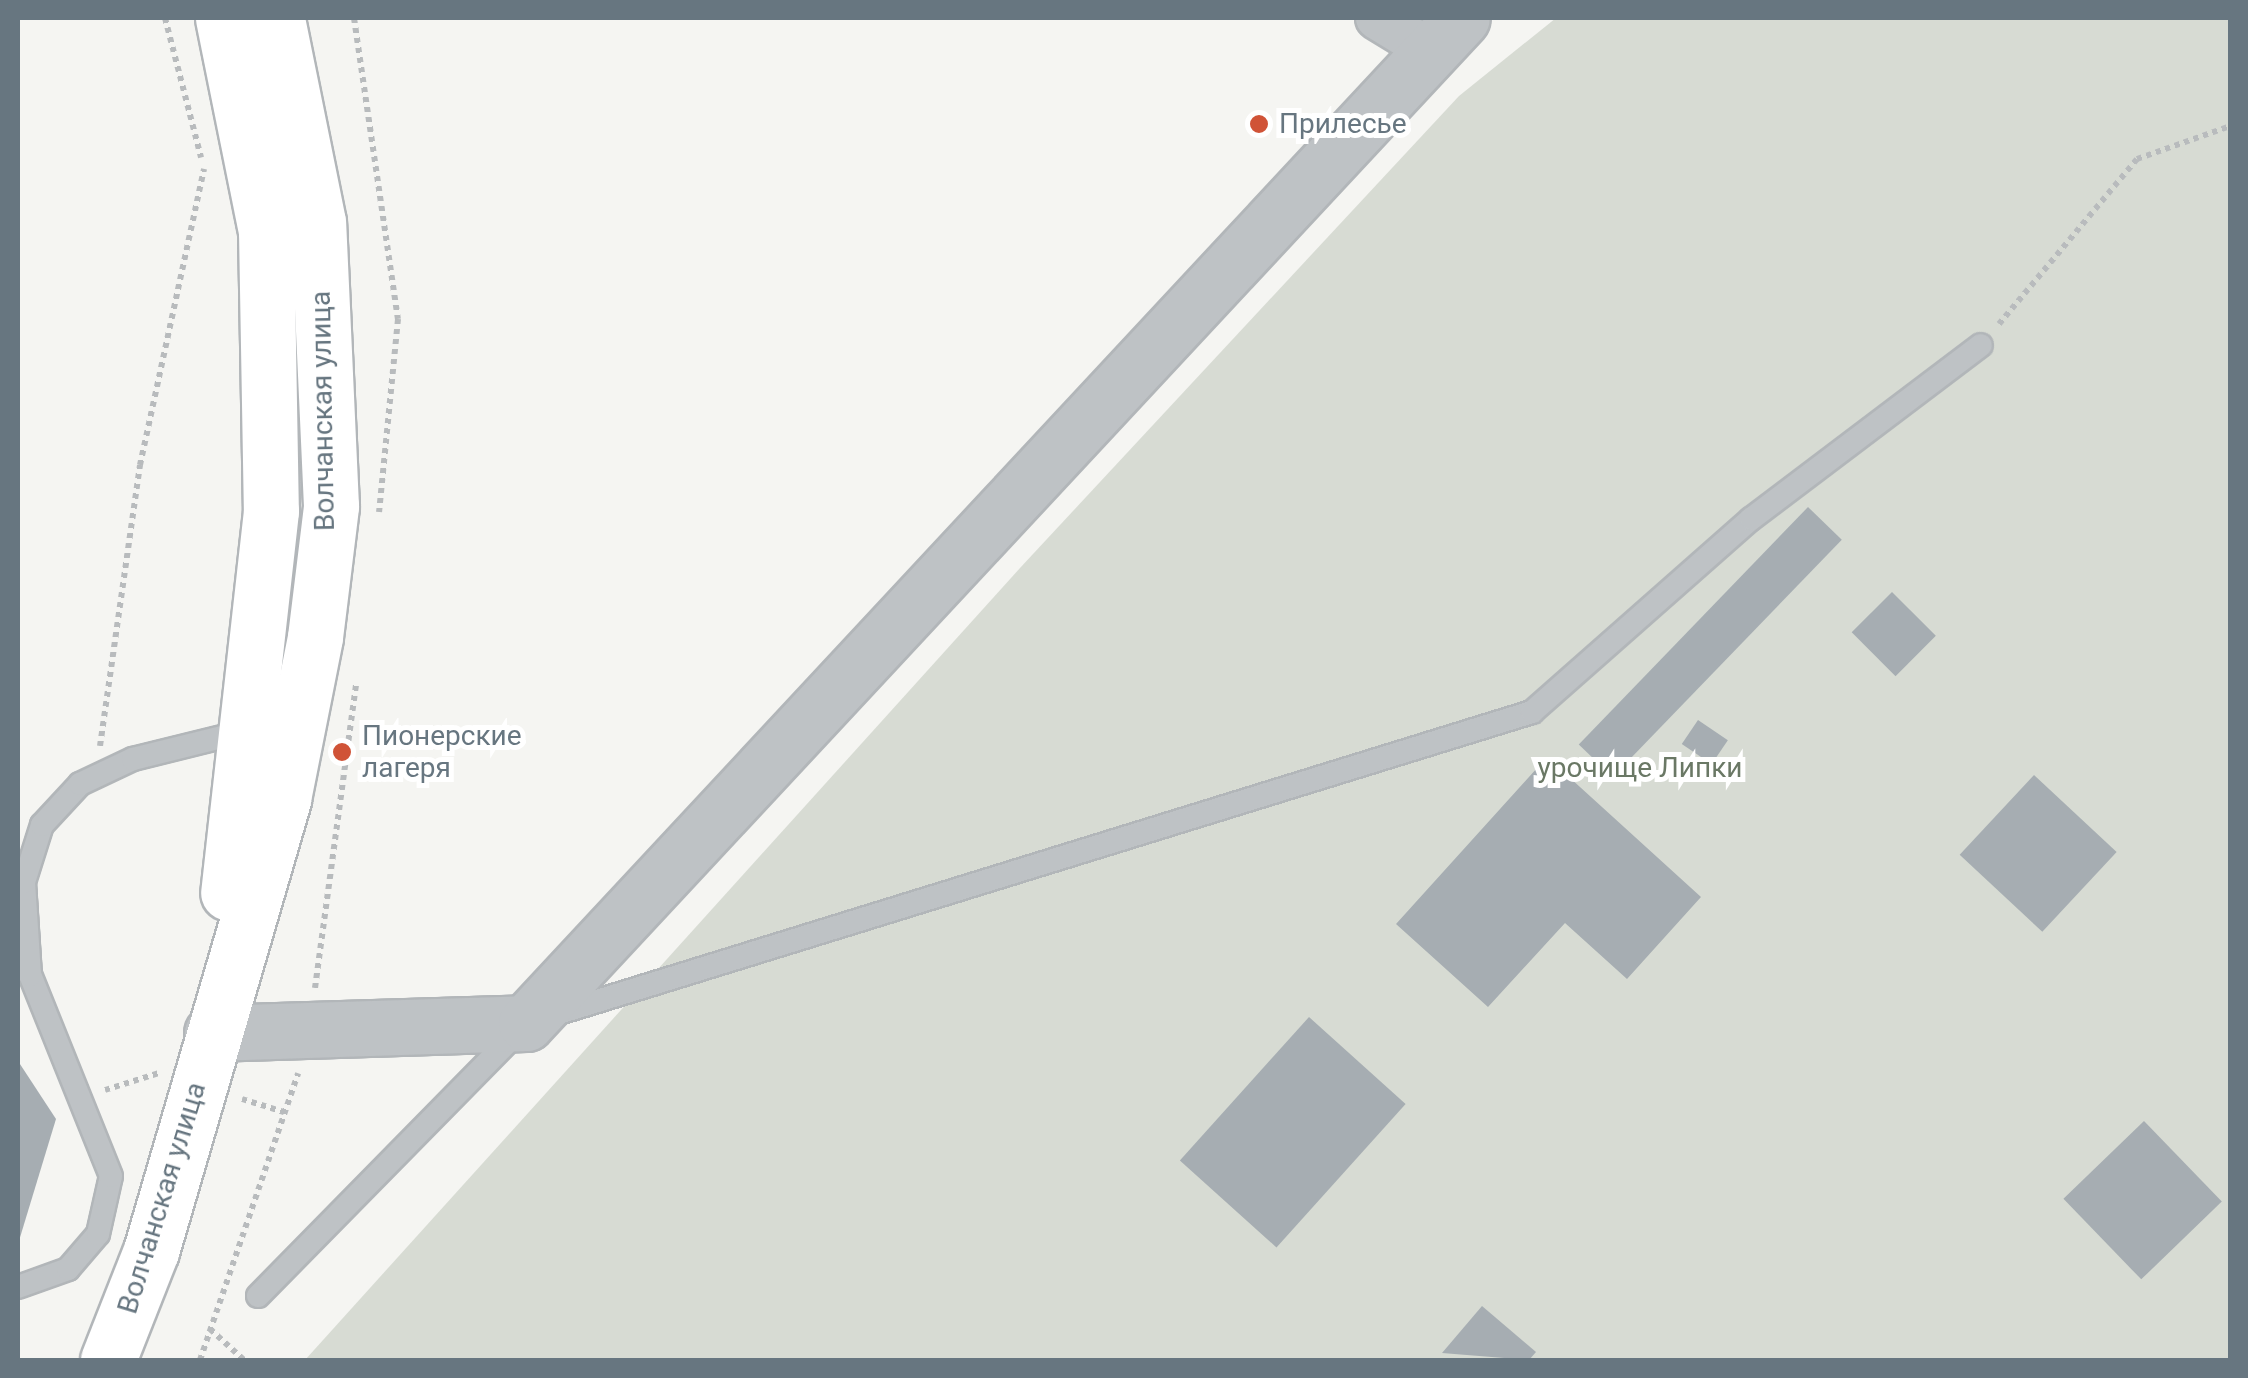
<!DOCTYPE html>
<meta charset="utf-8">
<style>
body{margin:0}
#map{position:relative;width:2248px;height:1378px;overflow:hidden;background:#f5f5f2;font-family:Roboto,sans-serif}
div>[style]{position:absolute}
.green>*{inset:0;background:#d7dbd3}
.building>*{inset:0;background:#a6adb2;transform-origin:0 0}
.path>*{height:6px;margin-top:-3px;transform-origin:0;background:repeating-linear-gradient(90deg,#b8bbbd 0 5px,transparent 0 10px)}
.roads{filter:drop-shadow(2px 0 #b2b6b9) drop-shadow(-2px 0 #b2b6b9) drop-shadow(0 2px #b2b6b9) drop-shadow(0 -2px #b2b6b9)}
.service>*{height:22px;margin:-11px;padding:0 11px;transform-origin:11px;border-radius:11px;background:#bec2c5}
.minor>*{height:42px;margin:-21px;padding:0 21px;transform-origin:21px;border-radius:21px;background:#bec2c5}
.tertiary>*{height:55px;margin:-27.5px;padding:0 27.5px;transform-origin:27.5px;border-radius:27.5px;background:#bec2c5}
.primary>*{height:55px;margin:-27.5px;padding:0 27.5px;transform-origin:27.5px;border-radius:27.5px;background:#fff}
.dots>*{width:28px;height:28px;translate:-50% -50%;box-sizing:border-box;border:5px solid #fff;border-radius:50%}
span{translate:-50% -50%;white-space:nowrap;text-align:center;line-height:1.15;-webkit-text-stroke:10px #fff;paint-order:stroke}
.poi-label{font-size:28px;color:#677680}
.left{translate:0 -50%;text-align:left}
.street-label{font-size:28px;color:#677680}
.park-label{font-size:28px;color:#6a7865}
.frame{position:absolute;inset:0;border:20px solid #677680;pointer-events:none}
</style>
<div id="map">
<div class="green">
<div style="clip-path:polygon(1556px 18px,2230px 18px,2230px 1360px,305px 1360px,1020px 568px,1459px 96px)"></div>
</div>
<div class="building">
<div style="left:1808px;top:507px;width:47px;height:330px;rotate:44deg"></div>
<div style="left:1892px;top:592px;width:62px;height:57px;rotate:45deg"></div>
<div style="left:1698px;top:720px;width:36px;height:29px;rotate:34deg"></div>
<div style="clip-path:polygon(1547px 757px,1701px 897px,1627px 979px,1565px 923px,1488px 1007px,1396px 924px)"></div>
<div style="left:2034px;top:775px;width:113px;height:109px;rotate:43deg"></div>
<div style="left:1309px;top:1017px;width:130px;height:193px;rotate:42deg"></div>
<div style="clip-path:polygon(18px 1061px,56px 1119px,18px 1244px)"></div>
<div style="left:2144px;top:1121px;width:112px;height:112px;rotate:46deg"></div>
<div style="clip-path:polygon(1482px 1306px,1536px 1352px,1529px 1360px,1442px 1353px)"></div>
</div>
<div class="path">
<div style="left:165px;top:18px;width:144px;rotate:75.5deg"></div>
<div style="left:354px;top:18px;width:304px;rotate:81.7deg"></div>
<div style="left:398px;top:319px;width:194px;rotate:95.6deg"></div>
<div style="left:1999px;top:324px;width:215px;rotate:-50.1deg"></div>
<div style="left:2137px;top:159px;width:99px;rotate:-19.5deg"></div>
<div style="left:100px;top:746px;width:284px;rotate:-81.9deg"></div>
<div style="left:140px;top:465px;width:303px;rotate:-77.8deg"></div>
<div style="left:315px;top:988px;width:308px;rotate:-82.3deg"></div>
<div style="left:105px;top:1090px;width:57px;rotate:-17.5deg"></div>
<div style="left:242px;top:1099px;width:44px;rotate:17.2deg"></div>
<div style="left:210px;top:1329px;width:46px;rotate:42.4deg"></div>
<div style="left:200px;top:1360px;width:303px;rotate:-71.1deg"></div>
</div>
<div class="roads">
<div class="service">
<div style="left:552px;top:1015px;width:1026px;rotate:-17.18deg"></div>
<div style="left:1532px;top:712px;width:292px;rotate:-41.4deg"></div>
<div style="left:1751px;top:519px;width:288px;rotate:-37.1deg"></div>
<div style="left:18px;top:1287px;width:53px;rotate:-19.8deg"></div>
<div style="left:68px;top:1269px;width:46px;rotate:-49.4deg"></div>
<div style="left:98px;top:1234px;width:59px;rotate:-77.4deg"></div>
<div style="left:111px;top:1176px;width:217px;rotate:-111.9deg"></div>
<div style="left:30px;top:975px;width:93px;rotate:-93.7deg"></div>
<div style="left:24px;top:882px;width:60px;rotate:-72.5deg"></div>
<div style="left:42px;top:825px;width:56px;rotate:-47.2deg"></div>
<div style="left:80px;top:784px;width:59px;rotate:-25.3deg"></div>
<div style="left:133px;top:759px;width:116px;rotate:-13.9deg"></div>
<div style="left:258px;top:1296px;width:373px;rotate:-45.5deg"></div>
</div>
<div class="minor">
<div style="left:1377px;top:18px;width:63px;rotate:31.4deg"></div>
</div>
<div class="tertiary">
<div style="left:212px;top:1033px;width:314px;rotate:-1.8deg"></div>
<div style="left:526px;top:1023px;width:1373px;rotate:-47.04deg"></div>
</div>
<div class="primary">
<div style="left:223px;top:18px;width:217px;rotate:78.6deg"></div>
<div style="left:266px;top:231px;width:280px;rotate:89deg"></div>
<div style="left:271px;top:511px;width:384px;rotate:96.4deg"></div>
<div style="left:108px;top:1360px;width:117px;rotate:-68.5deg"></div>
<div style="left:151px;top:1251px;width:471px;rotate:-73.7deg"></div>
<div style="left:283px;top:799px;width:165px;rotate:-78.8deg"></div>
<div style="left:315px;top:637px;width:132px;rotate:-83deg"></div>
<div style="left:331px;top:506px;width:284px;rotate:-92.6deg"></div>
<div style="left:318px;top:222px;width:208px;rotate:-101.4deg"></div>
</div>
</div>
<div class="dots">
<div style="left:1259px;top:124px;background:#d05337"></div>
<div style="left:342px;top:752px;background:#d05337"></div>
</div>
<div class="poi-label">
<span class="left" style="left:1279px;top:124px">Прилесье</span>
<span class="left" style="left:362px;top:752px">Пионерские<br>лагеря</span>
</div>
<div class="street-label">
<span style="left:323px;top:411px;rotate:-91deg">Волчанская улица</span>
<span style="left:162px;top:1198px;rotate:-73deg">Волчанская улица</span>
</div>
<div class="park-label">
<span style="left:1640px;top:768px">урочище Липки</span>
</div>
<div class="frame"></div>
</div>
